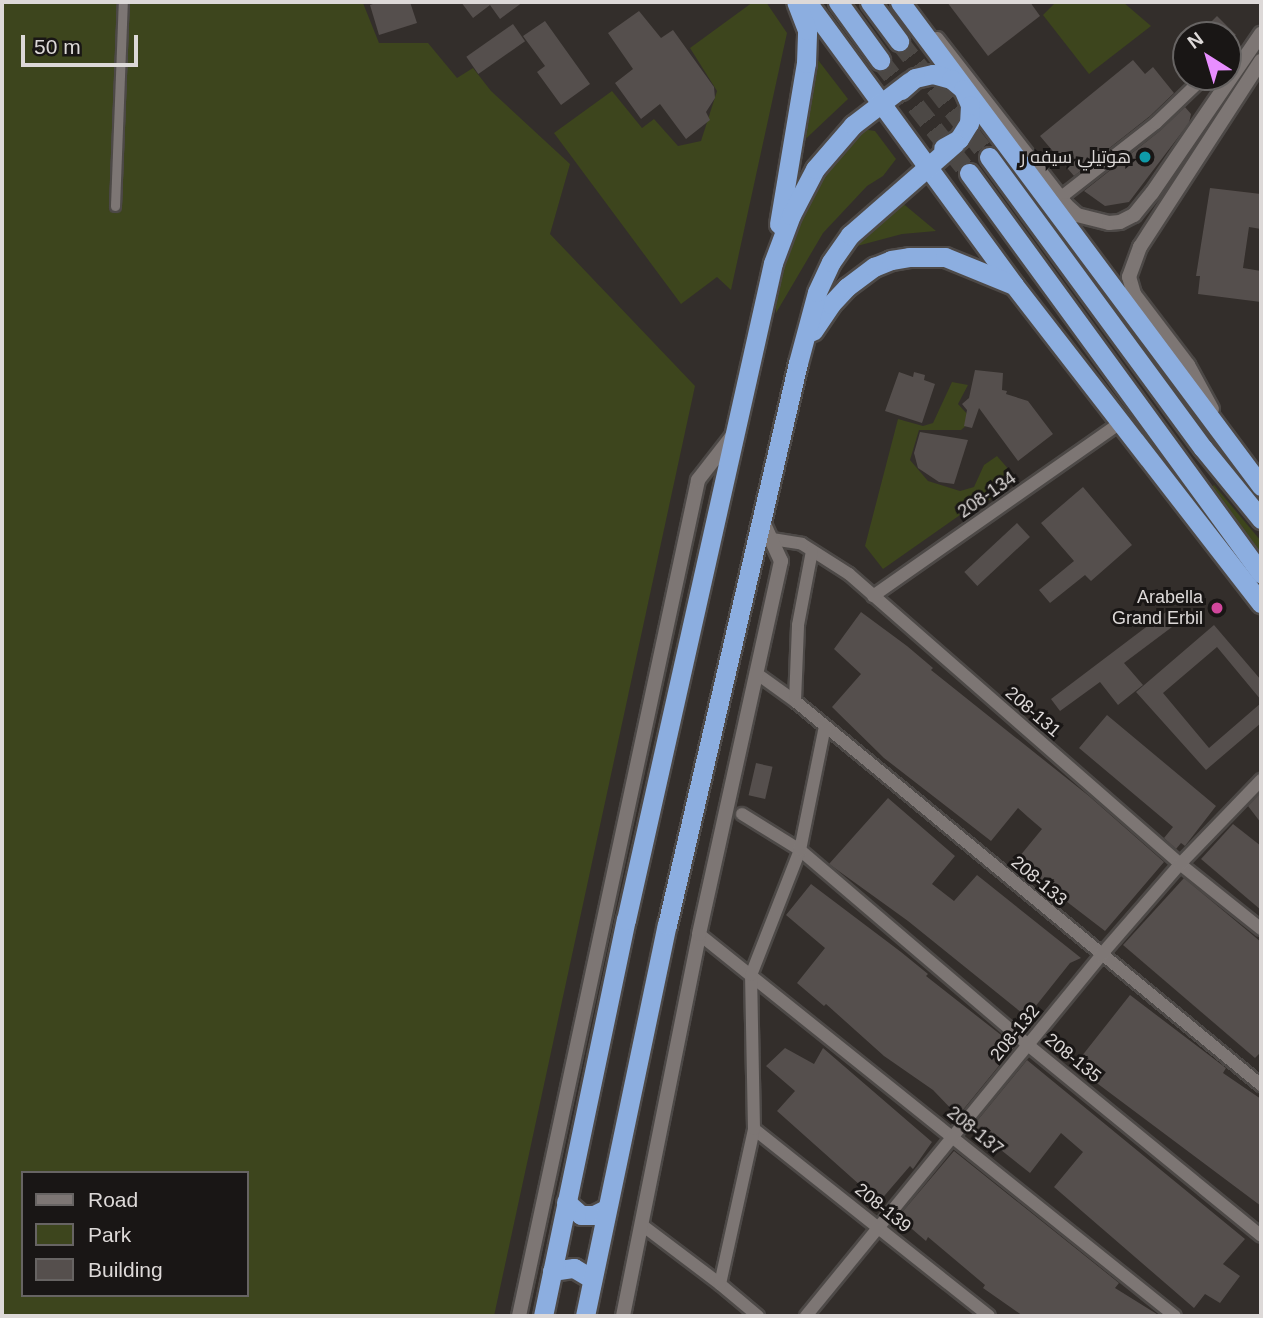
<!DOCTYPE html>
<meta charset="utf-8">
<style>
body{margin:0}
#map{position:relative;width:1263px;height:1318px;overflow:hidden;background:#332e2b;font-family:Helvetica,Cairo,sans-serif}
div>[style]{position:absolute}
.green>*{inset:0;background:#3d451d}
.building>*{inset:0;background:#554f4d;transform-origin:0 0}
.trunk-tunnel>*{height:19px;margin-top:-9.5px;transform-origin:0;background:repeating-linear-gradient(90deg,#4c4845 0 19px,transparent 0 29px)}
.roads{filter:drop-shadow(2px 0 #4d4947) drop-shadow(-2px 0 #4d4947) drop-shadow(0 2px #4d4947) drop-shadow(0 -2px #4d4947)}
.pedestrian>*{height:9px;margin:-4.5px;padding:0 4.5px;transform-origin:4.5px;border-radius:4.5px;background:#7d7674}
.minor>*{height:12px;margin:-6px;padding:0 6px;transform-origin:6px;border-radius:6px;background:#7d7674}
.tertiary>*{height:14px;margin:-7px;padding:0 7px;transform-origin:7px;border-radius:7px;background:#7d7674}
.trunk>*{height:19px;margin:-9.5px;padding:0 9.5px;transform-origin:9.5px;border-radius:9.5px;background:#8caee0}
.dots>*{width:19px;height:19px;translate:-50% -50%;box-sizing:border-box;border:4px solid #191615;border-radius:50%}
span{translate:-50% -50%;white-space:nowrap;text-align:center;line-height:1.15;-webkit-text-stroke:6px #191615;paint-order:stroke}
.poi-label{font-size:18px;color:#ddd9d8}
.right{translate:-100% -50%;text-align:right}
.street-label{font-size:18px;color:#ddd9d8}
.frame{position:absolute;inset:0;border:4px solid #ddd9d8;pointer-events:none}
.legend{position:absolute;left:21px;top:1171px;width:228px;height:126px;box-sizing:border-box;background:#191615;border:2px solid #676463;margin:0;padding:9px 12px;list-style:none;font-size:21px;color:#ddd9d8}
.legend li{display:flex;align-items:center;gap:14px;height:35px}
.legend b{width:35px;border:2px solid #676463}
.north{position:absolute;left:1172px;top:21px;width:70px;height:70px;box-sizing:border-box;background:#191615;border:2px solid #676463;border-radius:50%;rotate:323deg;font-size:19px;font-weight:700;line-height:28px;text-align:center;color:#ddd9d8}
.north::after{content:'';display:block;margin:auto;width:24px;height:32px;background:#e88eff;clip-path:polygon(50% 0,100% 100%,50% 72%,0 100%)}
.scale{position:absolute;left:21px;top:35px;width:117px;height:32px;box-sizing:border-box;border:4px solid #ddd9d8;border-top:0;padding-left:9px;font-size:21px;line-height:24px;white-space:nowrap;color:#ddd9d8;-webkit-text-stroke:5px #191615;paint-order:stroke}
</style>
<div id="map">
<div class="green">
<div style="clip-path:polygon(evenodd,2px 2px,366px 2px,363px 3px,379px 43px,428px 43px,457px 78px,473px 68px,491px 91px,570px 164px,550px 234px,695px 386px,494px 1316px,2px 1316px,2px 2px,23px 1173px,247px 1173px,247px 1295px,23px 1295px,23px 1173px)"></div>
<div style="clip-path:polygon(753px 2px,766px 2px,787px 33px,731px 290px,717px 277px,681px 304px,554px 133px,612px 91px,642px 128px,654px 119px,678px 146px,701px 141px,717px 91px,690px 48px)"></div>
<div style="clip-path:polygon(1056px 2px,1123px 2px,1151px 26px,1089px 74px,1043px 15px)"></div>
<div style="clip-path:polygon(815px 56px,848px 99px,796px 148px)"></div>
<div style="clip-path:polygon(862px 129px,875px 131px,896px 159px,883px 176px,867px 186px,823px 233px,776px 313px,776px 293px,789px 235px,812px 189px)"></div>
<div style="clip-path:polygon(900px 201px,936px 231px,902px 234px,857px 246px)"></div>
<div style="clip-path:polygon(952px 382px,968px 385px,958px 404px,970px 417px,968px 424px,961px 430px,919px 430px,910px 460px,928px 481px,960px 491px,974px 487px,984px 465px,997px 456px,1017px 479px,984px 504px,976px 494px,954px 507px,960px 515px,883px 569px,865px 546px,898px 419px,923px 426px,933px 423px)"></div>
<div style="clip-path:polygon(1214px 485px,1261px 541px,1261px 558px,1209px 489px)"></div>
</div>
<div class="building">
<div style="clip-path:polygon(379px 2px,410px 2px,417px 23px,379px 35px,370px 5px)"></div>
<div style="clip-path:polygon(461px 2px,523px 2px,500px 19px,490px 5px,473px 18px)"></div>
<div style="clip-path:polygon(947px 2px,1030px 2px,1040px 16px,988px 56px)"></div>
<div style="clip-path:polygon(639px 11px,661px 38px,673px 30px,714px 87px,715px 98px,706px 112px,710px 120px,686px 139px,660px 104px,641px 119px,615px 83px,633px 69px,608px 33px)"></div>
<div style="clip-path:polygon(1217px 16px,1236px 35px,1198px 35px)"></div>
<div style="clip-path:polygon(545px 21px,590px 84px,561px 105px,537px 72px,545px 66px,523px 36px)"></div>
<div style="left:513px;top:24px;width:21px;height:57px;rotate:55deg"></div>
<div style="clip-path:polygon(1133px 60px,1145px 74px,1153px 67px,1174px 93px,1150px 116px,1074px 176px,1040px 136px)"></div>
<div style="clip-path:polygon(1185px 107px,1191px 114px,1189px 123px,1129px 202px,1105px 206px,1084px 191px,1161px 130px)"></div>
<div style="clip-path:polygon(1210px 188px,1261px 194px,1261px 229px,1249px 227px,1243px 268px,1261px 271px,1261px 302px,1198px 294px,1200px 276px,1196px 276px)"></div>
<div style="clip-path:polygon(975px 370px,1003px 373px,1002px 390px,1007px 391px,1006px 394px,1028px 401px,1053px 434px,1018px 461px,979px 408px,972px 428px,964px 426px,967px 410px,962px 404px,969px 398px)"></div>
<div style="clip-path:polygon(899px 372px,913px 377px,914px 372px,925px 375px,924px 380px,935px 384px,922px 423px,885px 411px)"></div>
<div style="clip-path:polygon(920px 432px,968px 440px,954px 484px,939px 482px,918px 468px,914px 453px)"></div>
<div style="clip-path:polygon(1083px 487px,1132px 545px,1091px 581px,1085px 575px,1050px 603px,1039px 590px,1074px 561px,1041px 523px)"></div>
<div style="left:972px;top:497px;width:12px;height:17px;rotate:55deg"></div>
<div style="left:1017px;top:523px;width:19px;height:72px;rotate:47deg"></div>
<div style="clip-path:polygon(861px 612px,907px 646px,933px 668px,931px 670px,1089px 796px,1164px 862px,1105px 931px,1015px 862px,1042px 829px,1028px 817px,1018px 808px,991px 841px,884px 758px,832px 707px,861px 674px,834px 649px)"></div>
<div style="clip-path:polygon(1166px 612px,1176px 624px,1124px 663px,1143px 685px,1118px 705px,1100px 682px,1060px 711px,1051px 699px)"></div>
<div style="clip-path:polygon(1214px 625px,1261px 680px,1261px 700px,1217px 647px,1163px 693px,1209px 748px,1261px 703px,1261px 723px,1206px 770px,1136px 692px)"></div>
<div style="clip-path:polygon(1107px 715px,1216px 806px,1185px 846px,1181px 843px,1176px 849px,1164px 838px,1173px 827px,1079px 748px)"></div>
<div style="left:756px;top:763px;width:17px;height:33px;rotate:13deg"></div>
<div style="clip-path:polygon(1261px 792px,1261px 823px,1248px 806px)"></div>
<div style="clip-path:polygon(888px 798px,955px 856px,932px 884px,954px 901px,977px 875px,1081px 958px,1070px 963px,1027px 1017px,908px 921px,829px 864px)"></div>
<div style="clip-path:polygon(1233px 824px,1261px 846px,1261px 910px,1201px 859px)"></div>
<div style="clip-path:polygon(1184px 878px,1261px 942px,1261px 1052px,1255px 1058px,1123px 945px)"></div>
<div style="clip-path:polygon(811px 884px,901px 952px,928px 974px,926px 976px,1015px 1046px,958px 1116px,933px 1090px,884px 1056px,826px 1004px,824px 1006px,797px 983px,825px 948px,786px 915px)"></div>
<div style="clip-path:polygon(1130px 995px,1226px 1068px,1223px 1073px,1261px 1099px,1261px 1206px,1074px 1066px)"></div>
<div style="clip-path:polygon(785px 1048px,814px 1064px,823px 1048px,932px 1142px,913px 1169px,910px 1166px,879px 1202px,777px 1111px,795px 1091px,766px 1066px)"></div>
<div style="clip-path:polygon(1027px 1060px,1245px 1239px,1223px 1264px,1240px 1276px,1220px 1303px,1205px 1294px,1194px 1308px,1054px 1187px,1083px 1152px,1061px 1133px,1030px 1173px,972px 1127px)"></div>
<div style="clip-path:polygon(954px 1151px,1119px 1283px,1115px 1288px,1160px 1316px,1023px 1316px,983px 1288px,985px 1285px,928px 1237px,926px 1241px,898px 1217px)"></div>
</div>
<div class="trunk-tunnel">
<div style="left:899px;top:41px;width:147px;rotate:52.2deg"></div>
<div style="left:880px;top:60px;width:144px;rotate:51.8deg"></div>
</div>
<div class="roads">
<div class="pedestrian">
<div style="left:115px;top:206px;width:204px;rotate:-87.8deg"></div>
</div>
<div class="minor">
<div style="left:1060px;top:198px;width:122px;rotate:-38deg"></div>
<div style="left:1156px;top:123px;width:66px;rotate:-43.8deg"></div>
<div style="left:772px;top:539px;width:30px;rotate:9deg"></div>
<div style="left:802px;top:544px;width:56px;rotate:32.6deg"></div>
<div style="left:849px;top:574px;width:440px;rotate:41.2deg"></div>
<div style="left:1180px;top:864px;width:104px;rotate:38.7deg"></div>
<div style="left:873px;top:596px;width:302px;rotate:-35deg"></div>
<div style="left:756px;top:673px;width:48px;rotate:35.7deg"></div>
<div style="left:795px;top:701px;width:604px;rotate:39.49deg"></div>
<div style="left:795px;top:701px;width:76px;rotate:-87.7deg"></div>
<div style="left:798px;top:625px;width:75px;rotate:-79.3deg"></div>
<div style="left:742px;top:814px;width:68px;rotate:31.8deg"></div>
<div style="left:800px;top:850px;width:300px;rotate:40.5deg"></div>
<div style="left:1028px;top:1045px;width:301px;rotate:39.3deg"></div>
<div style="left:699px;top:934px;width:610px;rotate:38.75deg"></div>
<div style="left:754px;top:1129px;width:300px;rotate:38.5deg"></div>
<div style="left:642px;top:1225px;width:98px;rotate:37.1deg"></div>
<div style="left:758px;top:1316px;width:50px;rotate:-139.9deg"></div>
<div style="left:720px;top:1284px;width:159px;rotate:-77.6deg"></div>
<div style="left:754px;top:1129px;width:154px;rotate:-91.1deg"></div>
<div style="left:751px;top:975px;width:134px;rotate:-68.6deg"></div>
<div style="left:800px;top:850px;width:126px;rotate:-78.6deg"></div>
<div style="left:806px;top:1316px;width:466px;rotate:-50.7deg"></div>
<div style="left:1101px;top:955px;width:121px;rotate:-49deg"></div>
<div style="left:1180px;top:864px;width:117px;rotate:-46deg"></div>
</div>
<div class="tertiary">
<div style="left:937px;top:39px;width:210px;rotate:52.1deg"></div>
<div style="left:1066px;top:205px;width:15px;rotate:42deg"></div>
<div style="left:1077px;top:215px;width:33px;rotate:14deg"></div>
<div style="left:1109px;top:223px;width:11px;rotate:-5deg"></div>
<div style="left:1120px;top:222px;width:16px;rotate:-27deg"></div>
<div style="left:1134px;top:215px;width:28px;rotate:-51deg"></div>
<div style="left:1152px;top:193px;width:193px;rotate:-55.6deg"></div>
<div style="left:1212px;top:409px;width:50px;rotate:-118.6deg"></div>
<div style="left:1188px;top:365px;width:89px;rotate:-127.3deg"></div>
<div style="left:1134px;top:294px;width:18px;rotate:-106deg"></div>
<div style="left:1129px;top:277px;width:32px;rotate:-70deg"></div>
<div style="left:1140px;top:247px;width:222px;rotate:-57deg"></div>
<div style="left:519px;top:1316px;width:855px;rotate:-77.91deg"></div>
<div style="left:698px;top:480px;width:57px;rotate:-52.1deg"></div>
<div style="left:623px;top:1316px;width:389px;rotate:-78.7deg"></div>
<div style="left:699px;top:934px;width:382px;rotate:-77.6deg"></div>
<div style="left:781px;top:561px;width:43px;rotate:-114.8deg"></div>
</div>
<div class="trunk">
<div style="left:807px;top:2px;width:351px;rotate:53.8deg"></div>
<div style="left:1014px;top:285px;width:403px;rotate:52.2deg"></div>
<div style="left:838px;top:2px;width:72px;rotate:54.1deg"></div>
<div style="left:870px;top:2px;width:49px;rotate:53.4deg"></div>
<div style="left:900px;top:2px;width:604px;rotate:53.28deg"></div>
<div style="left:901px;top:90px;width:18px;rotate:-41deg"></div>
<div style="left:915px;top:78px;width:18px;rotate:-13deg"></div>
<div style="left:933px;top:74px;width:19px;rotate:16deg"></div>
<div style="left:951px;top:79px;width:16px;rotate:40deg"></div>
<div style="left:963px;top:89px;width:17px;rotate:66deg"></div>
<div style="left:970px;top:105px;width:18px;rotate:93deg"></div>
<div style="left:969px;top:123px;width:19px;rotate:122deg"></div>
<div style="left:959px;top:139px;width:18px;rotate:151deg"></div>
<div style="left:989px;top:157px;width:361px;rotate:53.7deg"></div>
<div style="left:1203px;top:448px;width:92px;rotate:50.8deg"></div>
<div style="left:969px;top:173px;width:496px;rotate:53.9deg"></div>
<div style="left:779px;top:224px;width:163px;rotate:-80.5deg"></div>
<div style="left:806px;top:63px;width:33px;rotate:-88deg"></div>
<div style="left:807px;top:30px;width:30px;rotate:-111deg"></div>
<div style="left:813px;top:331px;width:32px;rotate:-56deg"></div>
<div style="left:831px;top:304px;width:23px;rotate:-47deg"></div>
<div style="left:847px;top:287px;width:34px;rotate:-37deg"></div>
<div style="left:874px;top:267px;width:18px;rotate:-22deg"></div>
<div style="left:891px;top:260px;width:18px;rotate:-9deg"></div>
<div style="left:909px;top:257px;width:36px"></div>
<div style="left:945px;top:257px;width:74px;rotate:22.1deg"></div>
<div style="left:566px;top:1202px;width:20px;rotate:41deg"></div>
<div style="left:581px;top:1215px;width:13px"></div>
<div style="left:594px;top:1215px;width:13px;rotate:-27deg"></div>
<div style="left:552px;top:1271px;width:22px;rotate:-8deg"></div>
<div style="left:574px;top:1268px;width:21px;rotate:31deg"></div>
<div style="left:543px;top:1316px;width:405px;rotate:-78.2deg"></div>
<div style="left:626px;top:920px;width:673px;rotate:-77.39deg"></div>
<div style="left:773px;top:263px;width:51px;rotate:-69.4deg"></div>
<div style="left:791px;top:215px;width:52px;rotate:-62.4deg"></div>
<div style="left:815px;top:169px;width:58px;rotate:-49.2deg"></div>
<div style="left:853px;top:125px;width:71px;rotate:-37.5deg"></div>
<div style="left:585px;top:1316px;width:400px;rotate:-78.2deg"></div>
<div style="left:667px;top:925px;width:577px;rotate:-76.88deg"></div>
<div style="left:798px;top:363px;width:73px;rotate:-75deg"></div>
<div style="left:817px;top:292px;width:33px;rotate:-65deg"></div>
<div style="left:831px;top:262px;width:33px;rotate:-55deg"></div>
<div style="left:850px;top:235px;width:140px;rotate:-41.2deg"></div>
</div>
</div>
<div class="dots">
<div style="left:1145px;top:157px;background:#0f9aa8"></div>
<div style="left:1217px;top:608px;background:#d1479c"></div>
</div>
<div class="poi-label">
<span class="right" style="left:1131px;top:157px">هوتيلي سيفه ر</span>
<span class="right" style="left:1203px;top:608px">Arabella<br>Grand Erbil</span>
</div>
<div class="street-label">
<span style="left:987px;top:495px;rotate:-35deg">208-134</span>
<span style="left:1033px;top:712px;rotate:41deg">208-131</span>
<span style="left:1039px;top:881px;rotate:40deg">208-133</span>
<span style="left:1015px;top:1033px;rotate:-51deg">208-132</span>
<span style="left:1073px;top:1058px;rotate:39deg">208-135</span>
<span style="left:975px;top:1131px;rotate:39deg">208-137</span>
<span style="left:883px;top:1208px;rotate:39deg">208-139</span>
</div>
<div class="frame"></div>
<ul class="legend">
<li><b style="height:9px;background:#7d7674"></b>Road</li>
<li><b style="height:19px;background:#3d451d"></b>Park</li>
<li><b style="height:19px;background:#554f4d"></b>Building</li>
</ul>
<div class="north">N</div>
<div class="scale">50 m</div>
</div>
